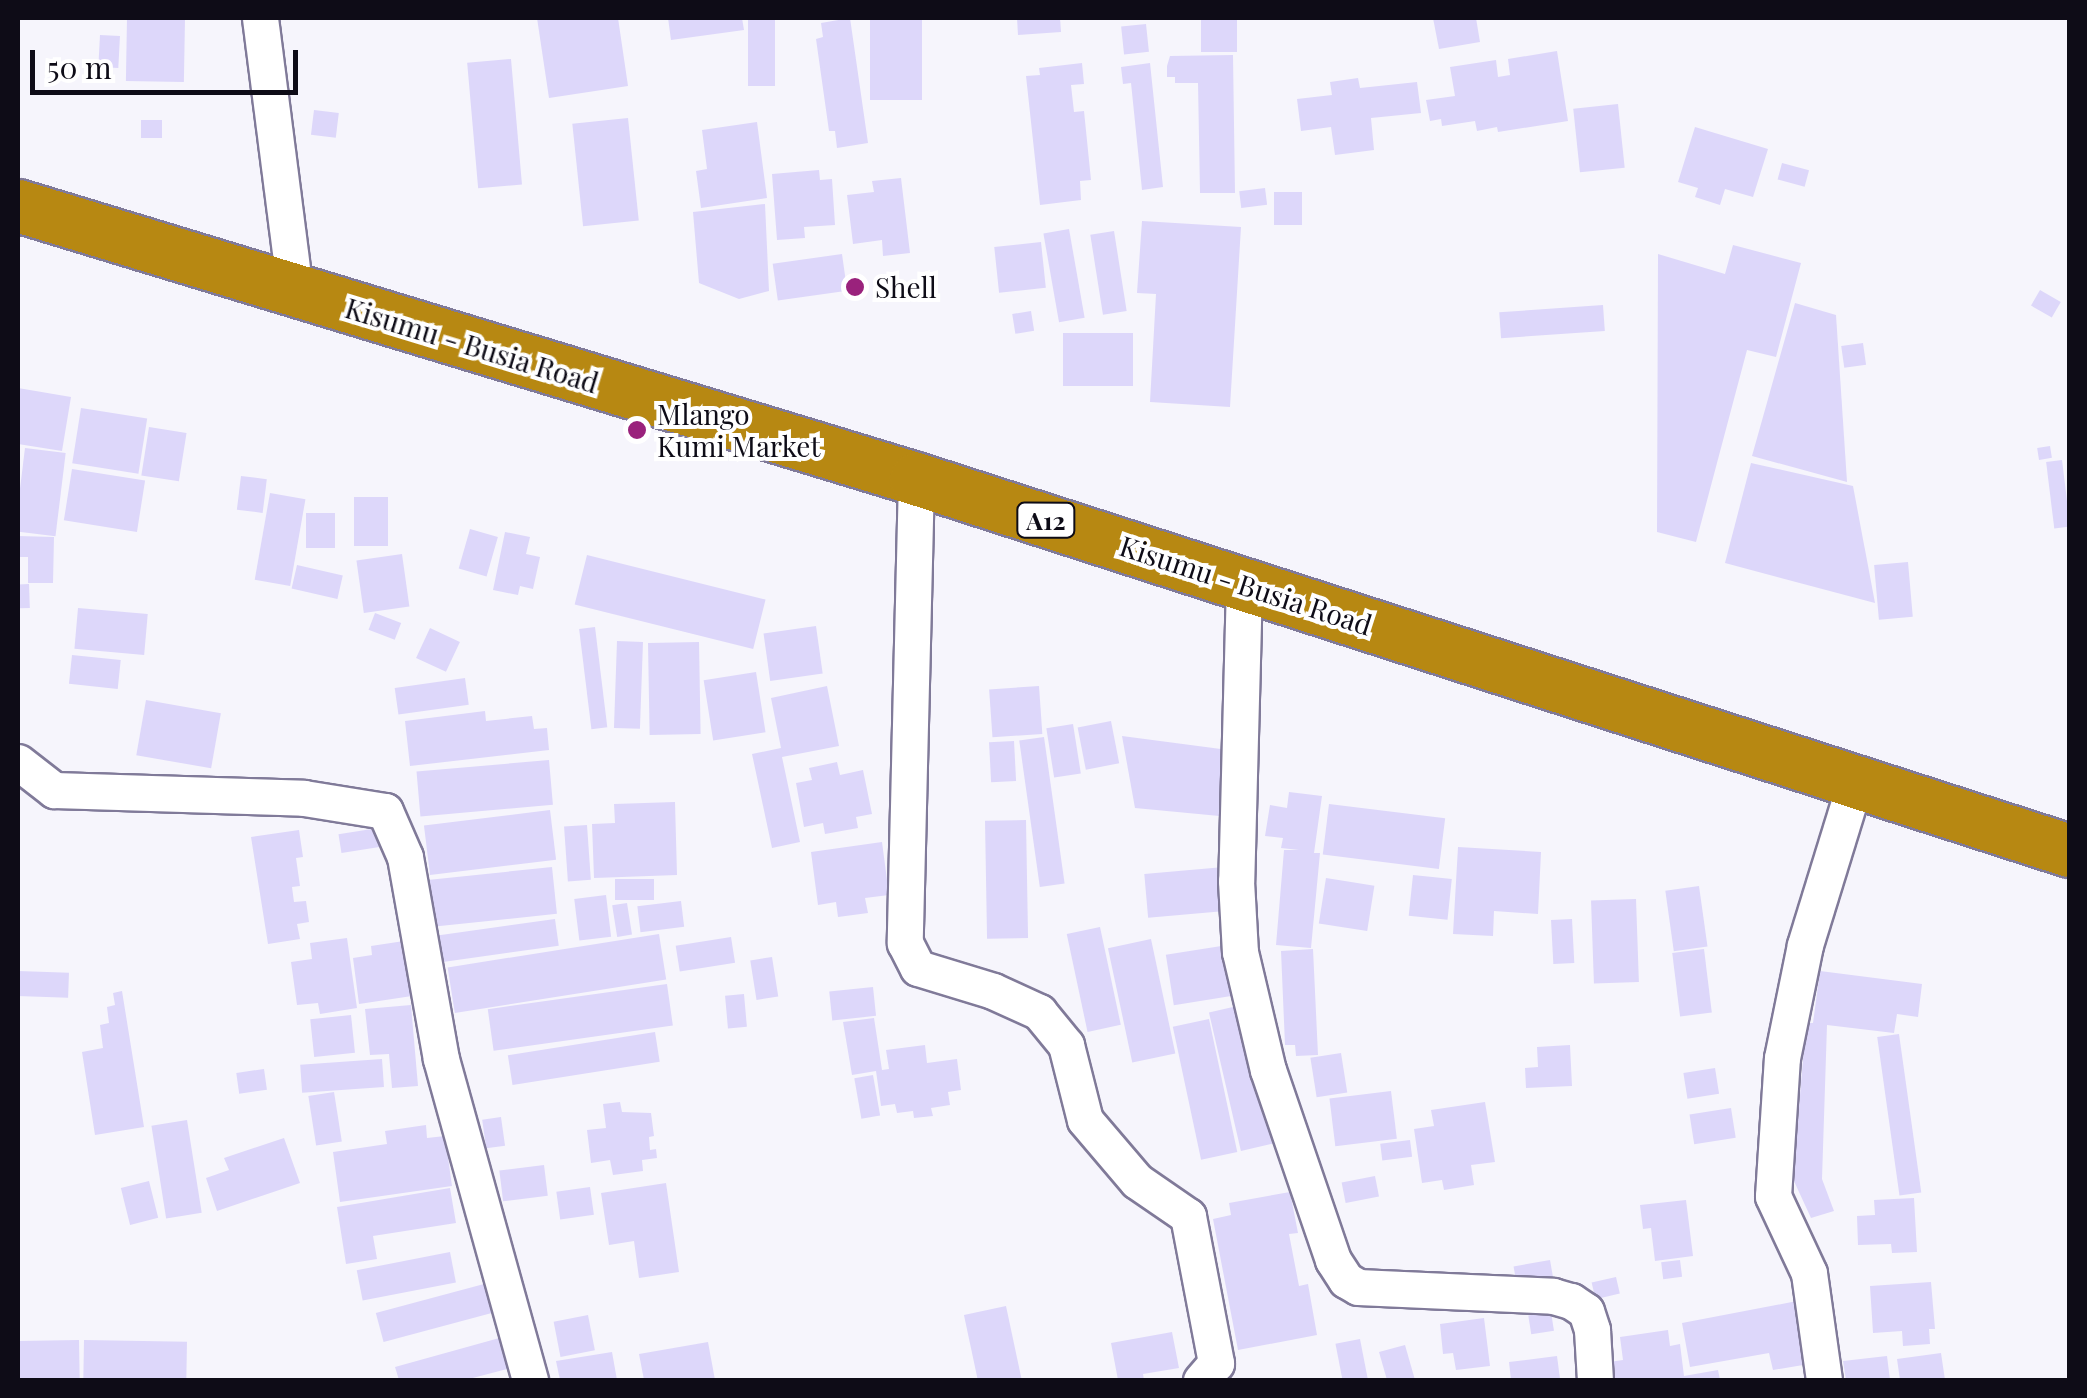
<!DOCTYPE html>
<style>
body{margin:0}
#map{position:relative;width:2087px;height:1398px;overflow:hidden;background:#f6f5fc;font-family:"Playfair Display",serif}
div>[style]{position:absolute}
.building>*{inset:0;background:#ddd7fa;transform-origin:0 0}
.roads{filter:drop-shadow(2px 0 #807a99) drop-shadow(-2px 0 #807a99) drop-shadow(0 2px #807a99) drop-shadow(0 -2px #807a99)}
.minor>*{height:35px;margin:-17.5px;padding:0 17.5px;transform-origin:17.5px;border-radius:17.5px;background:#fff}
.highway>*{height:52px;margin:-26px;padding:0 26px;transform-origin:26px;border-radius:26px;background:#b78812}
.dots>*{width:28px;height:28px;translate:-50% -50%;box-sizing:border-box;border:5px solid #fff;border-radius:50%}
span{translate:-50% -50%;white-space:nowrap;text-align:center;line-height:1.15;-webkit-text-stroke:8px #fff;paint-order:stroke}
.shield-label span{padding:2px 8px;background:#fff;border:2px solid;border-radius:8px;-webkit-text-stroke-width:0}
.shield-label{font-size:25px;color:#0e0c17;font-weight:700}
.poi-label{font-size:28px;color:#0e0c17}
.left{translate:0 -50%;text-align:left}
.street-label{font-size:28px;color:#0e0c17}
.frame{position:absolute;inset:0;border:20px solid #0e0c17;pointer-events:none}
.scale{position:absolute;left:30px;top:50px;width:268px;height:45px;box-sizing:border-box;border:5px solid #0e0c17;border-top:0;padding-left:12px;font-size:30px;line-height:35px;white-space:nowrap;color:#0e0c17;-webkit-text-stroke:8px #fff;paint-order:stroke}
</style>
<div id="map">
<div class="building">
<div style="left:127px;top:18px;width:58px;height:63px;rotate:1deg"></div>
<div style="clip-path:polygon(537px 18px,618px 18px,628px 86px,549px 98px)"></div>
<div style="clip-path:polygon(668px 18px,742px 18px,744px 30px,671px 40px)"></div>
<div style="left:748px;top:18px;width:27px;height:68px"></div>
<div style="clip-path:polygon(850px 18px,868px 143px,837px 148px,835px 131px,829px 131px,816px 39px,823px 37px,821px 23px)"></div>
<div style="left:870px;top:18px;width:52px;height:82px"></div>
<div style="clip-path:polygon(1017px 18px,1060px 18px,1061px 32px,1018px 35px)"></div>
<div style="left:1201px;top:18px;width:36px;height:34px"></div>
<div style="clip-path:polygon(1433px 18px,1476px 18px,1480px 42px,1439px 49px)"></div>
<div style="left:1146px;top:24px;width:28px;height:25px;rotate:84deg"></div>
<div style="left:100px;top:35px;width:20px;height:32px;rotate:3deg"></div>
<div style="clip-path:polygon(1557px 51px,1568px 121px,1498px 132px,1497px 127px,1477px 131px,1475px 121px,1442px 126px,1441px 119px,1430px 121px,1426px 100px,1455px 96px,1450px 67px,1496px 60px,1498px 77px,1510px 75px,1508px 59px)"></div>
<div style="clip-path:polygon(1233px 55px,1235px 193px,1200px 193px,1198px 83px,1175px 83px,1175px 77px,1167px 77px,1167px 66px,1170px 56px)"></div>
<div style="left:511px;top:59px;width:126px;height:44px;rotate:85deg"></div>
<div style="clip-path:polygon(1082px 63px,1084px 84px,1071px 85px,1074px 112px,1084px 111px,1091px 180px,1080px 181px,1081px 200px,1040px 205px,1026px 76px,1040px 75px,1039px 68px)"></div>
<div style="clip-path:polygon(1150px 63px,1163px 187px,1142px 190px,1131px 83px,1123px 84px,1121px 67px)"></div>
<div style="clip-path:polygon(1358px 78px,1360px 88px,1417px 82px,1421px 113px,1371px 118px,1374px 150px,1335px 155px,1331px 127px,1301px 131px,1297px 99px,1332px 95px,1330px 82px)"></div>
<div style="left:1618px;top:104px;width:64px;height:45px;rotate:84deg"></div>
<div style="left:314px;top:110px;width:25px;height:25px;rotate:7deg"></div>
<div style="left:628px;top:118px;width:103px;height:56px;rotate:84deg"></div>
<div style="left:141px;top:120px;width:21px;height:18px"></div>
<div style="clip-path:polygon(757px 122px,767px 198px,701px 208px,696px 171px,707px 169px,702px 130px)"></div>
<div style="clip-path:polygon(1695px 127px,1768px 149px,1753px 197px,1725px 189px,1720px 205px,1695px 197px,1698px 188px,1678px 182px)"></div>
<div style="left:1782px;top:163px;width:28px;height:17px;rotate:15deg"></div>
<div style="clip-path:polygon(819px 170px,820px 180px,832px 179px,835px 225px,804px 227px,805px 238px,777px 240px,772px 174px)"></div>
<div style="clip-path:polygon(901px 178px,910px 253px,883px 256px,882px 240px,853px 244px,847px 195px,874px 192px,872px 181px)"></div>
<div style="left:1265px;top:188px;width:17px;height:26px;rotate:83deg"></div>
<div style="left:1274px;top:192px;width:28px;height:33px"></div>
<div style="clip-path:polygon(765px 204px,769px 291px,739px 299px,699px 283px,693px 212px)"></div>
<div style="clip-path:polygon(1142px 221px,1241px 227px,1230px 407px,1150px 402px,1156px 294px,1137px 293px)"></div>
<div style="left:1069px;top:229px;width:90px;height:26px;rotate:80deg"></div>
<div style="left:1114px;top:231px;width:81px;height:24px;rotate:81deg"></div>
<div style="left:1041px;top:242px;width:46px;height:47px;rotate:84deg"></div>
<div style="clip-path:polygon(1733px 245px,1801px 263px,1776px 357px,1747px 350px,1696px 542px,1657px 532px,1658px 254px,1725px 274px)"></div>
<div style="left:842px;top:254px;width:37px;height:70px;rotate:82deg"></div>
<div style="left:2040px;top:290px;width:24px;height:18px;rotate:30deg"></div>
<div style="clip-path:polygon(1795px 303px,1836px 315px,1847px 482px,1752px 456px)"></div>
<div style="left:1603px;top:305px;width:26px;height:104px;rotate:86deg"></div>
<div style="left:1031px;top:311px;width:20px;height:19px;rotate:81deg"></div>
<div style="left:1133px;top:333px;width:53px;height:70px;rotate:90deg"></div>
<div style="left:1863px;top:343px;width:22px;height:22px;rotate:82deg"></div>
<div style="clip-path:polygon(18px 388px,71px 397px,62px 451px,18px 444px)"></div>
<div style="left:81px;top:408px;width:67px;height:56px;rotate:9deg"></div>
<div style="left:149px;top:427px;width:38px;height:49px;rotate:9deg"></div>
<div style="left:2050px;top:446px;width:12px;height:13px;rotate:81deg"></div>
<div style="left:25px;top:448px;width:41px;height:84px;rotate:7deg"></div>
<div style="left:2062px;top:460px;width:67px;height:16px;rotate:83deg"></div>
<div style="clip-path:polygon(1751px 463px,1853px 486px,1875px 603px,1725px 563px)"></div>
<div style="left:72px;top:469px;width:74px;height:52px;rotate:9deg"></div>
<div style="left:241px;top:476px;width:26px;height:34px;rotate:7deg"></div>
<div style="left:270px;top:493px;width:36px;height:88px;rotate:10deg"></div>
<div style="left:354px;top:497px;width:34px;height:49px"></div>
<div style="left:335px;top:513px;width:35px;height:29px;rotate:90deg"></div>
<div style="left:470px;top:529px;width:29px;height:41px;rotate:16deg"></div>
<div style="clip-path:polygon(505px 532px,530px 537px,526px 554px,540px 557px,533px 589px,520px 586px,518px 595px,493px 590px)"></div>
<div style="clip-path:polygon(18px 536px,54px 537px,53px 583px,28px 583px,28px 557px,18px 557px)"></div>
<div style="left:402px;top:554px;width:53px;height:46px;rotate:82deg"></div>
<div style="left:587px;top:555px;width:184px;height:51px;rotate:14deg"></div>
<div style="left:1908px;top:562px;width:55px;height:34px;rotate:85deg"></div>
<div style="left:297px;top:565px;width:47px;height:24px;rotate:13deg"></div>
<div style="left:29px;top:584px;width:24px;height:11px;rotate:88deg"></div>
<div style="left:78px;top:608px;width:70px;height:41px;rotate:5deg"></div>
<div style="left:375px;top:613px;width:28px;height:18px;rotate:21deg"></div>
<div style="left:816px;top:626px;width:48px;height:53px;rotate:82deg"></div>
<div style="left:595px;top:627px;width:101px;height:16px;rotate:83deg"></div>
<div style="left:430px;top:628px;width:33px;height:33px;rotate:25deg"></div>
<div style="left:617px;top:641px;width:26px;height:87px;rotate:2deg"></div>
<div style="left:699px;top:642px;width:92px;height:51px;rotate:89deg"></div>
<div style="left:72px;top:655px;width:49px;height:29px;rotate:6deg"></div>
<div style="left:756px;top:672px;width:61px;height:53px;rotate:81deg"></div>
<div style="left:465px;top:678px;width:27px;height:71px;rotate:82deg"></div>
<div style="clip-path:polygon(827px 686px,839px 746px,782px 757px,800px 842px,772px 848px,752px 754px,781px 748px,771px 698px)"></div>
<div style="left:1039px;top:686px;width:48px;height:50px;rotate:86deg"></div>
<div style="left:146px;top:700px;width:76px;height:56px;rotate:10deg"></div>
<div style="clip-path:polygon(485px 711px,486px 721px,532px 716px,534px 729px,547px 728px,549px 750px,410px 766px,405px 721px)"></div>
<div style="left:1111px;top:721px;width:43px;height:34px;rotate:79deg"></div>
<div style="left:1073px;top:724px;width:50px;height:27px;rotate:81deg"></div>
<div style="clip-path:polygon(1122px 736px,1236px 751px,1230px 817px,1135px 808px)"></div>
<div style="left:1044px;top:737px;width:148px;height:25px;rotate:82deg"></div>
<div style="left:1014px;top:741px;width:40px;height:25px;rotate:87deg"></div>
<div style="left:549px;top:760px;width:45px;height:133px;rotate:85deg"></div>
<div style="clip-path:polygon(837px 762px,840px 775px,863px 770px,872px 814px,856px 817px,858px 828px,825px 834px,823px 823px,804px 827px,796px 783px,812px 780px,809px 768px)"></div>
<div style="clip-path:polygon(1289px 792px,1322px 796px,1314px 853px,1320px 853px,1311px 948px,1276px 945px,1284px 850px,1299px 850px,1281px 848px,1283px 838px,1265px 836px,1270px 805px,1287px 808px)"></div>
<div style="clip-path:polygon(675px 802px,677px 875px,594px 878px,592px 824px,615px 823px,614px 804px)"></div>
<div style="left:1329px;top:804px;width:117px;height:51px;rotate:7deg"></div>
<div style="left:550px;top:810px;width:50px;height:127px;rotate:83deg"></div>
<div style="left:1026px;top:820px;width:118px;height:41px;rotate:89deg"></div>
<div style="left:587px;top:825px;width:55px;height:23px;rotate:86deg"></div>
<div style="left:378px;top:828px;width:19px;height:40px;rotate:81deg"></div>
<div style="clip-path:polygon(299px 830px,303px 857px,296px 858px,300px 886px,292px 887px,294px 902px,306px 901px,309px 922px,297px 924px,300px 939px,268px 944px,251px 837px)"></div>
<div style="clip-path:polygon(882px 842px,889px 895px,865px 898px,868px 913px,838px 917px,836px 902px,818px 905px,811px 852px)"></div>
<div style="clip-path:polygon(1458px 847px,1541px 852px,1538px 914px,1494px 911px,1493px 936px,1453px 934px)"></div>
<div style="left:552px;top:867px;width:47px;height:125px;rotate:84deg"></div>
<div style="left:1224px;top:867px;width:44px;height:80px;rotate:85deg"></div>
<div style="left:1413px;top:875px;width:39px;height:41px;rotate:6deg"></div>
<div style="left:1326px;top:878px;width:49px;height:46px;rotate:9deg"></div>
<div style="left:615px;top:879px;width:39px;height:21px"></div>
<div style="left:1699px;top:886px;width:61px;height:34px;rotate:82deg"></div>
<div style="left:606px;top:895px;width:42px;height:32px;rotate:83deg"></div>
<div style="left:1636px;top:899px;width:83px;height:45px;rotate:88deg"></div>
<div style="left:681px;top:901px;width:26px;height:44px;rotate:83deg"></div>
<div style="left:627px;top:903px;width:32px;height:15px;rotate:81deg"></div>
<div style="left:555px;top:919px;width:27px;height:117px;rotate:82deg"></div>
<div style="left:1572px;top:919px;width:44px;height:21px;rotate:87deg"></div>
<div style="left:1100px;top:927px;width:100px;height:34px;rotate:78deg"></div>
<div style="left:659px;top:934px;width:46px;height:214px;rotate:81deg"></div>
<div style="left:731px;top:937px;width:26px;height:56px;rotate:81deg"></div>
<div style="clip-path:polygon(347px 938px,357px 1008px,320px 1014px,318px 1003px,297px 1005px,291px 962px,312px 959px,310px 943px)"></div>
<div style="left:1151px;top:939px;width:117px;height:44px;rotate:78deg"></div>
<div style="clip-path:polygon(404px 941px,412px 996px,359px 1004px,353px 958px,372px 955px,371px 946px)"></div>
<div style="left:1234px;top:944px;width:51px;height:69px;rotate:81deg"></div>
<div style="clip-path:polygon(1313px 949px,1318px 1055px,1296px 1056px,1295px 1045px,1285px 1045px,1281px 951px)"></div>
<div style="left:1704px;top:949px;width:64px;height:32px;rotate:83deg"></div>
<div style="left:772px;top:957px;width:40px;height:22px;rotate:81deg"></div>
<div style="left:18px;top:971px;width:51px;height:25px;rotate:2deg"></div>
<div style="clip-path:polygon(1820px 971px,1922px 984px,1918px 1017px,1897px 1014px,1894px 1033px,1827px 1025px,1822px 1179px,1834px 1211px,1811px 1218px,1793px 1179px,1806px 1023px,1813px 1023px)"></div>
<div style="left:667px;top:984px;width:42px;height:181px;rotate:82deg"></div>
<div style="left:873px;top:987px;width:29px;height:44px;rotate:84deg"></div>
<div style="clip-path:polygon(122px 991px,144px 1127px,95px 1135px,82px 1052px,103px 1048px,100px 1025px,109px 1023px,107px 1007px,115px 1005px,113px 993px)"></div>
<div style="left:744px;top:994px;width:33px;height:19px;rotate:85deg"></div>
<div style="left:1246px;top:1004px;width:142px;height:38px;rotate:77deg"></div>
<div style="clip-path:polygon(411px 1005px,418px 1086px,392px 1088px,389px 1054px,370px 1055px,365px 1009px)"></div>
<div style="left:351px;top:1015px;width:38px;height:41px;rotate:84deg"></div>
<div style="clip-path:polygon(874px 1018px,882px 1070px,889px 1069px,886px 1050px,925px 1045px,927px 1063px,957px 1059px,961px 1090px,948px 1092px,950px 1105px,931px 1108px,933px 1116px,914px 1118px,913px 1111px,897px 1113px,895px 1104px,881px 1106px,876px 1071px,852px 1075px,843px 1022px)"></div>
<div style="left:1209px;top:1019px;width:136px;height:37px;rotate:78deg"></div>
<div style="left:655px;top:1032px;width:30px;height:149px;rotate:81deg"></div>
<div style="left:1899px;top:1034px;width:160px;height:22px;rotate:82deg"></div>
<div style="clip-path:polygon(1570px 1045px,1572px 1086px,1526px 1088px,1525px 1068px,1538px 1067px,1537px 1047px)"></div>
<div style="left:1341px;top:1053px;width:40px;height:31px;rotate:81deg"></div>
<div style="left:382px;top:1059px;width:28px;height:82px;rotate:86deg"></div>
<div style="left:1715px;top:1068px;width:26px;height:32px;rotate:81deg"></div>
<div style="left:264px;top:1069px;width:21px;height:28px;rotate:82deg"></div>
<div style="left:873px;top:1075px;width:41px;height:19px;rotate:80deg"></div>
<div style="left:1391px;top:1091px;width:48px;height:62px;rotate:83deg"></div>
<div style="left:334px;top:1092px;width:50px;height:26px;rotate:81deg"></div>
<div style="clip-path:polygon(620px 1102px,622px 1112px,651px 1113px,654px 1136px,649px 1137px,650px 1150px,656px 1149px,657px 1158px,642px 1160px,643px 1171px,613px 1175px,610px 1160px,591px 1163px,587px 1130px,606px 1128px,603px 1104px)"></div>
<div style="clip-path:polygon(1485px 1102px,1495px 1162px,1471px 1165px,1474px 1185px,1444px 1190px,1442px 1180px,1422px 1183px,1414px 1129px,1434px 1126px,1431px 1110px)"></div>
<div style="left:1731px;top:1108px;width:30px;height:42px;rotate:81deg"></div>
<div style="left:501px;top:1117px;width:29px;height:19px;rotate:82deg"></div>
<div style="left:187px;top:1120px;width:94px;height:36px;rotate:81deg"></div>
<div style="clip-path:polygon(426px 1125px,427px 1138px,445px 1136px,452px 1186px,340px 1202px,333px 1152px,387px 1144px,385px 1131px)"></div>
<div style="clip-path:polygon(284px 1138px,300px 1183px,217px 1211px,206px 1178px,229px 1170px,224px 1158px)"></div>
<div style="left:1410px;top:1140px;width:17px;height:30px;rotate:83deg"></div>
<div style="left:544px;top:1165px;width:31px;height:45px;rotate:83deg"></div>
<div style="left:1375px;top:1176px;width:21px;height:34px;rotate:79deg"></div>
<div style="left:149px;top:1181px;width:38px;height:29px;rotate:76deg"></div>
<div style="clip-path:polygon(666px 1183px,679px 1272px,639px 1278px,634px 1241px,609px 1245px,601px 1193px)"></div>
<div style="left:590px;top:1187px;width:28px;height:34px;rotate:82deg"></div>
<div style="clip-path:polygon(450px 1188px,456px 1223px,373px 1236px,377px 1259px,346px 1264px,337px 1207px)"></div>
<div style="clip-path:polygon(1290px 1192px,1298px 1233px,1289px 1234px,1299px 1286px,1308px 1284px,1317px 1335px,1238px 1350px,1213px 1219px,1231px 1215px,1229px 1203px)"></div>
<div style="clip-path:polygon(1914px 1198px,1917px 1252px,1892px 1253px,1891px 1244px,1858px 1245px,1857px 1216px,1875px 1215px,1874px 1200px)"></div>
<div style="clip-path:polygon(1686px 1200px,1693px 1256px,1655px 1261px,1651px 1228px,1643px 1229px,1640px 1205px)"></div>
<div style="left:450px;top:1252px;width:31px;height:95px;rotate:79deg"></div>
<div style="left:1550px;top:1260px;width:17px;height:37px;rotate:80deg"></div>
<div style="left:1680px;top:1260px;width:17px;height:19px;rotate:83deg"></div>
<div style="left:1616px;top:1277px;width:17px;height:25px;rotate:77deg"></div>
<div style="clip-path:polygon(1931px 1282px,1935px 1329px,1929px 1329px,1930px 1344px,1903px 1346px,1902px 1331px,1873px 1333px,1870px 1286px)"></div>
<div style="left:484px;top:1284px;width:30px;height:112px;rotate:75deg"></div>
<div style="clip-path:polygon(1797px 1301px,1809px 1364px,1773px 1370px,1769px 1353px,1690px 1367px,1682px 1323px)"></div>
<div style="left:1006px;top:1306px;width:76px;height:43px;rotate:78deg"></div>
<div style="left:1551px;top:1312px;width:19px;height:23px;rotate:81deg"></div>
<div style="left:588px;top:1315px;width:36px;height:35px;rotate:79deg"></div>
<div style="clip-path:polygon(1484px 1318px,1490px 1366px,1456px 1370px,1453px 1353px,1443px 1354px,1440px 1324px)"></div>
<div style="clip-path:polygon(1668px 1330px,1670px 1346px,1680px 1344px,1684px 1376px,1718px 1370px,1720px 1380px,1611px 1380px,1609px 1362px,1623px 1360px,1620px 1337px)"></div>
<div style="clip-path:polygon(1172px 1332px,1179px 1368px,1143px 1374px,1144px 1380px,1118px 1380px,1111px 1343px)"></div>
<div style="clip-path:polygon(503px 1337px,511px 1368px,465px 1380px,399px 1380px,395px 1367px)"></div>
<div style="left:1360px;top:1339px;width:42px;height:25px;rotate:79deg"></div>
<div style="left:79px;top:1340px;width:40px;height:61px;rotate:89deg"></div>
<div style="left:84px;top:1340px;width:103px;height:40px;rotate:1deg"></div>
<div style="clip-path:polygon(708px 1342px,715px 1380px,644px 1380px,639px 1354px)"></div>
<div style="clip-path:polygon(1405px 1345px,1415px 1380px,1387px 1380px,1379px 1352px)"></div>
<div style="clip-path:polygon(612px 1352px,617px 1380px,560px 1380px,556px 1361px)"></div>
<div style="clip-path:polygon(1941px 1353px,1945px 1380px,1900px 1380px,1897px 1359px)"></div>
<div style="clip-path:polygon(1557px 1356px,1560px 1379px,1511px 1380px,1509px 1362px)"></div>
<div style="clip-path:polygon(1887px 1356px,1890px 1380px,1846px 1380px,1843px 1361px)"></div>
</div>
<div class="roads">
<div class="minor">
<div style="left:260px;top:18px;width:276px;rotate:82.7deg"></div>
<div style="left:916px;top:479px;width:464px;rotate:91.4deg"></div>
<div style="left:905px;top:943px;width:28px;rotate:63deg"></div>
<div style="left:918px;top:968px;width:78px;rotate:17deg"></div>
<div style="left:993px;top:991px;width:51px;rotate:24.5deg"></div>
<div style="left:1039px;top:1012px;width:43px;rotate:50.7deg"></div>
<div style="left:1066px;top:1045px;width:77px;rotate:75.8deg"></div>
<div style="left:1085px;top:1120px;width:80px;rotate:49.6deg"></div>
<div style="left:1137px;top:1181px;width:62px;rotate:34.5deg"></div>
<div style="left:1188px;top:1216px;width:150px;rotate:79.2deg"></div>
<div style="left:1216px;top:1363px;width:23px;rotate:131deg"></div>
<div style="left:1244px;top:584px;width:297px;rotate:91.5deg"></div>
<div style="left:1236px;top:881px;width:71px;rotate:86.8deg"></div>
<div style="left:1240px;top:952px;width:121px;rotate:76.7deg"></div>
<div style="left:1268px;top:1070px;width:201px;rotate:71.1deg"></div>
<div style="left:1333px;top:1260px;width:24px;rotate:57deg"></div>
<div style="left:1346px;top:1280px;width:14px;rotate:30deg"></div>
<div style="left:1358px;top:1287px;width:195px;rotate:2.6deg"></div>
<div style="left:1553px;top:1296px;width:19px;rotate:16deg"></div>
<div style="left:1571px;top:1301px;width:18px;rotate:34deg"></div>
<div style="left:1586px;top:1311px;width:20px;rotate:72deg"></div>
<div style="left:1592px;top:1330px;width:50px;rotate:86.6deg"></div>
<div style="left:18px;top:762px;width:46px;rotate:37.9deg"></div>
<div style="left:54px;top:790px;width:250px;rotate:1.8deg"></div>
<div style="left:304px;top:798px;width:82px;rotate:9.1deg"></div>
<div style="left:385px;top:811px;width:50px;rotate:66.5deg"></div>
<div style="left:405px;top:857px;width:205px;rotate:79.9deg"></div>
<div style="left:441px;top:1059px;width:333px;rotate:74.5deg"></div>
<div style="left:1824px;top:1380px;width:108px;rotate:-98deg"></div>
<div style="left:1809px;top:1273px;width:85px;rotate:-115.1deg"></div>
<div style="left:1773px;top:1196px;width:138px;rotate:-86.3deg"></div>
<div style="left:1782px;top:1058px;width:115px;rotate:-78.5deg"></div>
<div style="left:1805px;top:945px;width:170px;rotate:-72.9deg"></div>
</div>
<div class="highway">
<div style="left:18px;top:206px;width:939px;rotate:16.91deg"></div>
<div style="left:916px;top:479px;width:1212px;rotate:17.87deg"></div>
</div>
</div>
<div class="dots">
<div style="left:855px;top:287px;background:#9a227c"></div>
<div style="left:637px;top:430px;background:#9a227c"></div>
</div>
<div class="shield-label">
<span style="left:1046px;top:520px">A12</span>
</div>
<div class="poi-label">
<span class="left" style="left:875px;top:287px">Shell</span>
<span class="left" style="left:657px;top:430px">Mlango<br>Kumi Market</span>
</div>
<div class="street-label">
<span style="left:472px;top:345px;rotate:17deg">Kisumu - Busia Road</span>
<span style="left:1246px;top:585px;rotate:18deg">Kisumu - Busia Road</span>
</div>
<div class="frame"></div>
<div class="scale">50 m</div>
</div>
